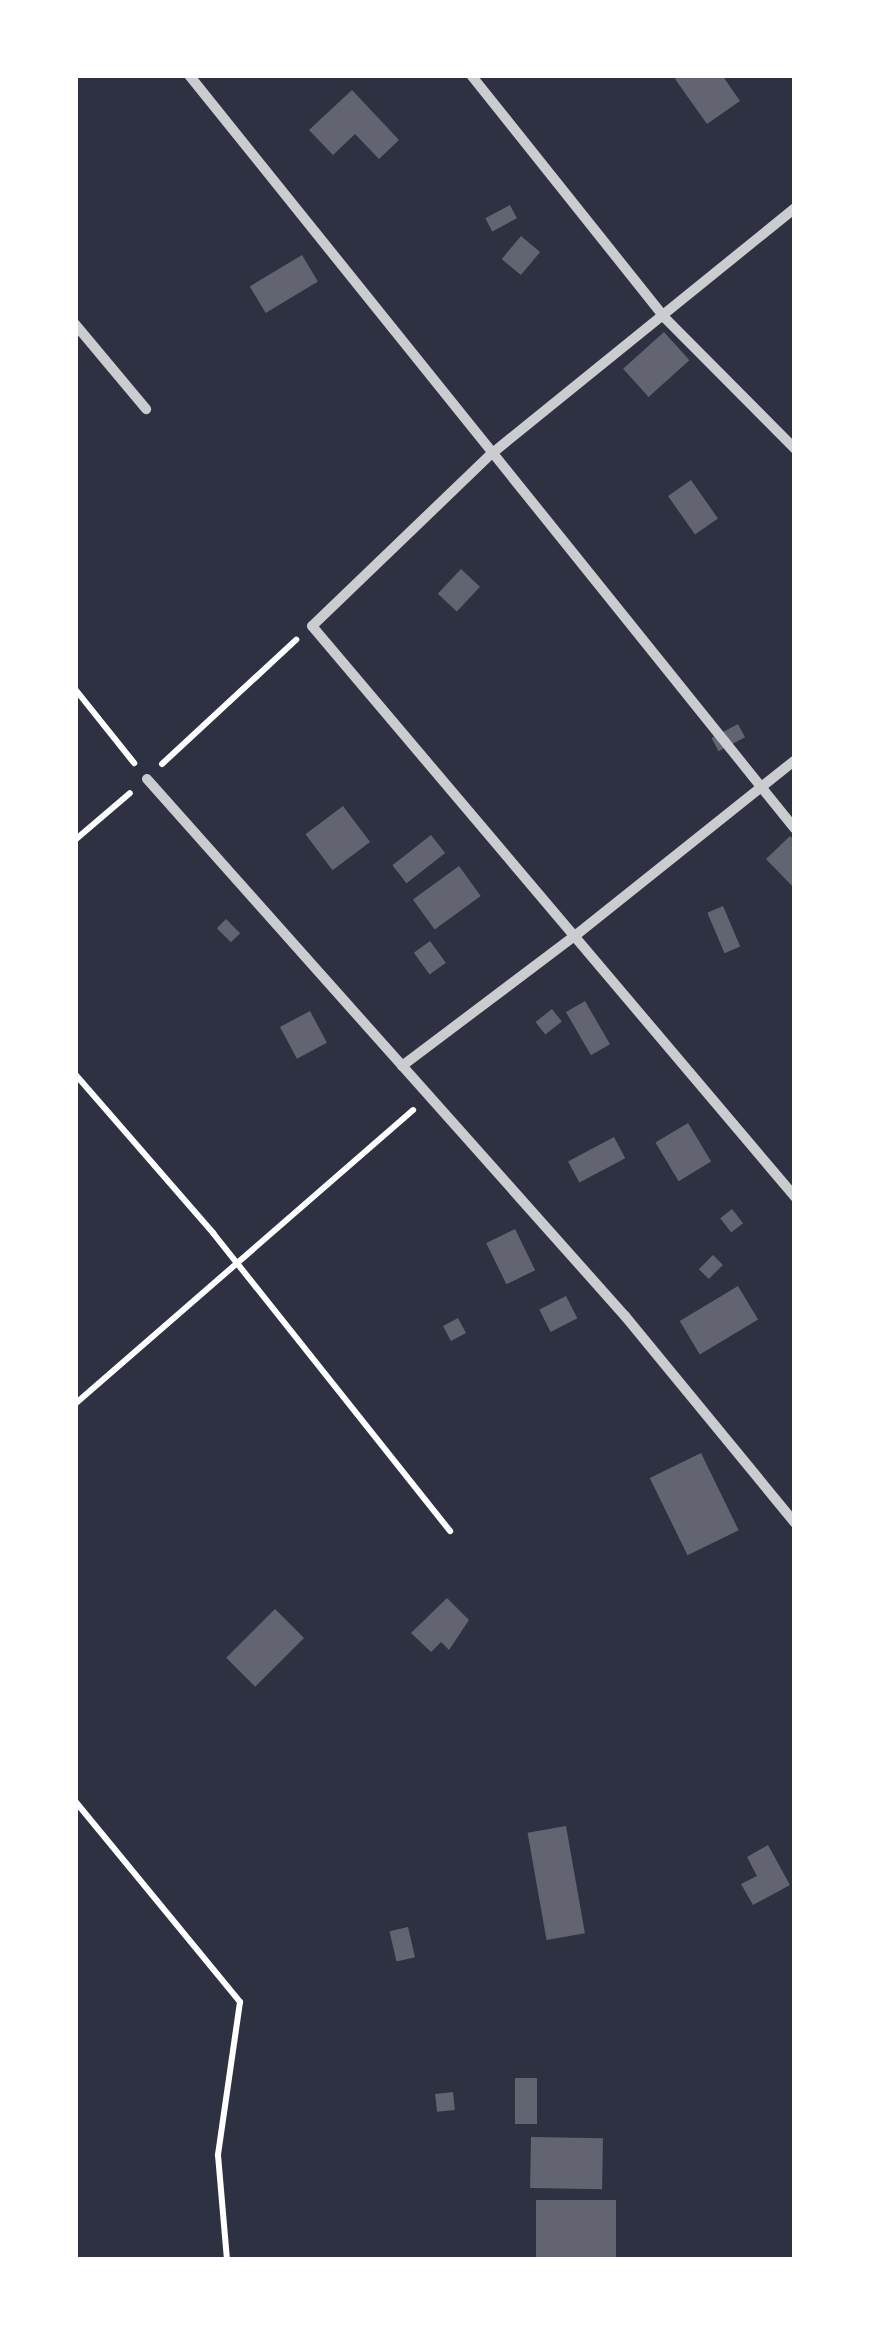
<!DOCTYPE html>
<style>
body{margin:0}
#map{position:relative;width:870px;height:2335px;overflow:hidden;background:#2d3142;font-family:Quicksand,sans-serif}
div>[style]{position:absolute}
.building>*{inset:0;background:#626471;transform-origin:0 0}
.path>*{height:6px;margin:-3px;padding:0 3px;transform-origin:3px;border-radius:3px;background:#fff}
.minor>*{height:10px;margin:-5px;padding:0 5px;transform-origin:5px;border-radius:5px;background:#caccd0}
span{translate:-50% -50%;white-space:nowrap;text-align:center;line-height:1.15;-webkit-text-stroke:8px #fff;paint-order:stroke}
.frame{position:absolute;inset:0;border:78px solid #fff;pointer-events:none}
</style>
<div id="map">
<div class="building">
<div style="clip-path:polygon(682px 75px,722px 75px,740px 101px,707px 124px,675px 79px)"></div>
<div style="clip-path:polygon(352px 90px,399px 140px,379px 159px,355px 134px,333px 155px,309px 130px)"></div>
<div style="left:510px;top:205px;width:15px;height:28px;rotate:62deg"></div>
<div style="left:521px;top:236px;width:25px;height:30px;rotate:40deg"></div>
<div style="left:302px;top:255px;width:31px;height:61px;rotate:59deg"></div>
<div style="left:664px;top:332px;width:38px;height:55px;rotate:48deg"></div>
<div style="left:691px;top:480px;width:47px;height:28px;rotate:55deg"></div>
<div style="left:461px;top:569px;width:26px;height:34px;rotate:43deg"></div>
<div style="left:738px;top:724px;width:15px;height:30px;rotate:62deg"></div>
<div style="left:343px;top:806px;width:45px;height:47px;rotate:53deg"></div>
<div style="left:431px;top:835px;width:23px;height:49px;rotate:52deg"></div>
<div style="clip-path:polygon(790px 836px,795px 841px,795px 889px,766px 859px)"></div>
<div style="left:459px;top:866px;width:37px;height:57px;rotate:54deg"></div>
<div style="left:723px;top:906px;width:44px;height:17px;rotate:67deg"></div>
<div style="left:226px;top:919px;width:20px;height:13px;rotate:45deg"></div>
<div style="left:430px;top:941px;width:27px;height:20px;rotate:54deg"></div>
<div style="left:585px;top:1001px;width:50px;height:22px;rotate:60deg"></div>
<div style="left:552px;top:1009px;width:16px;height:21px;rotate:52deg"></div>
<div style="left:310px;top:1011px;width:36px;height:34px;rotate:62deg"></div>
<div style="left:688px;top:1123px;width:45px;height:38px;rotate:59deg"></div>
<div style="left:614px;top:1137px;width:24px;height:52px;rotate:62deg"></div>
<div style="left:732px;top:1209px;width:18px;height:15px;rotate:52deg"></div>
<div style="left:515px;top:1229px;width:46px;height:32px;rotate:64deg"></div>
<div style="left:713px;top:1255px;width:14px;height:20px;rotate:45deg"></div>
<div style="left:738px;top:1286px;width:39px;height:68px;rotate:59deg"></div>
<div style="left:566px;top:1296px;width:25px;height:30px;rotate:63deg"></div>
<div style="left:458px;top:1318px;width:17px;height:17px;rotate:62deg"></div>
<div style="left:701px;top:1453px;width:86px;height:57px;rotate:64deg"></div>
<div style="clip-path:polygon(447px 1598px,469px 1620px,449px 1650px,441px 1642px,431px 1652px,411px 1633px)"></div>
<div style="left:275px;top:1609px;width:41px;height:69px;rotate:45deg"></div>
<div style="left:566px;top:1826px;width:109px;height:39px;rotate:80deg"></div>
<div style="clip-path:polygon(768px 1845px,790px 1885px,753px 1905px,741px 1884px,757px 1876px,747px 1857px)"></div>
<div style="left:408px;top:1927px;width:31px;height:19px;rotate:77deg"></div>
<div style="left:515px;top:2078px;width:22px;height:46px"></div>
<div style="left:453px;top:2092px;width:18px;height:18px;rotate:84deg"></div>
<div style="left:531px;top:2137px;width:72px;height:51px;rotate:1deg"></div>
<div style="left:536px;top:2200px;width:80px;height:59px"></div>
</div>
<div class="path">
<div style="left:75px;top:689px;width:95px;rotate:51.4deg"></div>
<div style="left:162px;top:764px;width:183px;rotate:-42.8deg"></div>
<div style="left:75px;top:840px;width:72px;rotate:-40.5deg"></div>
<div style="left:75px;top:1074px;width:211px;rotate:49deg"></div>
<div style="left:213px;top:1233px;width:381px;rotate:51.5deg"></div>
<div style="left:75px;top:1404px;width:448px;rotate:-41deg"></div>
<div style="left:75px;top:1801px;width:260px;rotate:50.6deg"></div>
<div style="left:240px;top:2002px;width:155px;rotate:98.2deg"></div>
<div style="left:218px;top:2155px;width:105px;rotate:85.1deg"></div>
</div>
<div class="minor">
<div style="left:189px;top:75px;width:967px;rotate:51.21deg"></div>
<div style="left:471px;top:75px;width:311px;rotate:51.4deg"></div>
<div style="left:665px;top:318px;width:185px;rotate:45.2deg"></div>
<div style="left:795px;top:208px;width:391px;rotate:141deg"></div>
<div style="left:491px;top:454px;width:248px;rotate:136.1deg"></div>
<div style="left:312px;top:626px;width:748px;rotate:49.77deg"></div>
<div style="left:75px;top:324px;width:111px;rotate:50.1deg"></div>
<div style="left:147px;top:779px;width:719px;rotate:48.33deg"></div>
<div style="left:625px;top:1316px;width:268px;rotate:50.6deg"></div>
<div style="left:402px;top:1066px;width:218px;rotate:-37deg"></div>
<div style="left:576px;top:935px;width:280px;rotate:-38.6deg"></div>
</div>
<div class="frame"></div>
</div>
